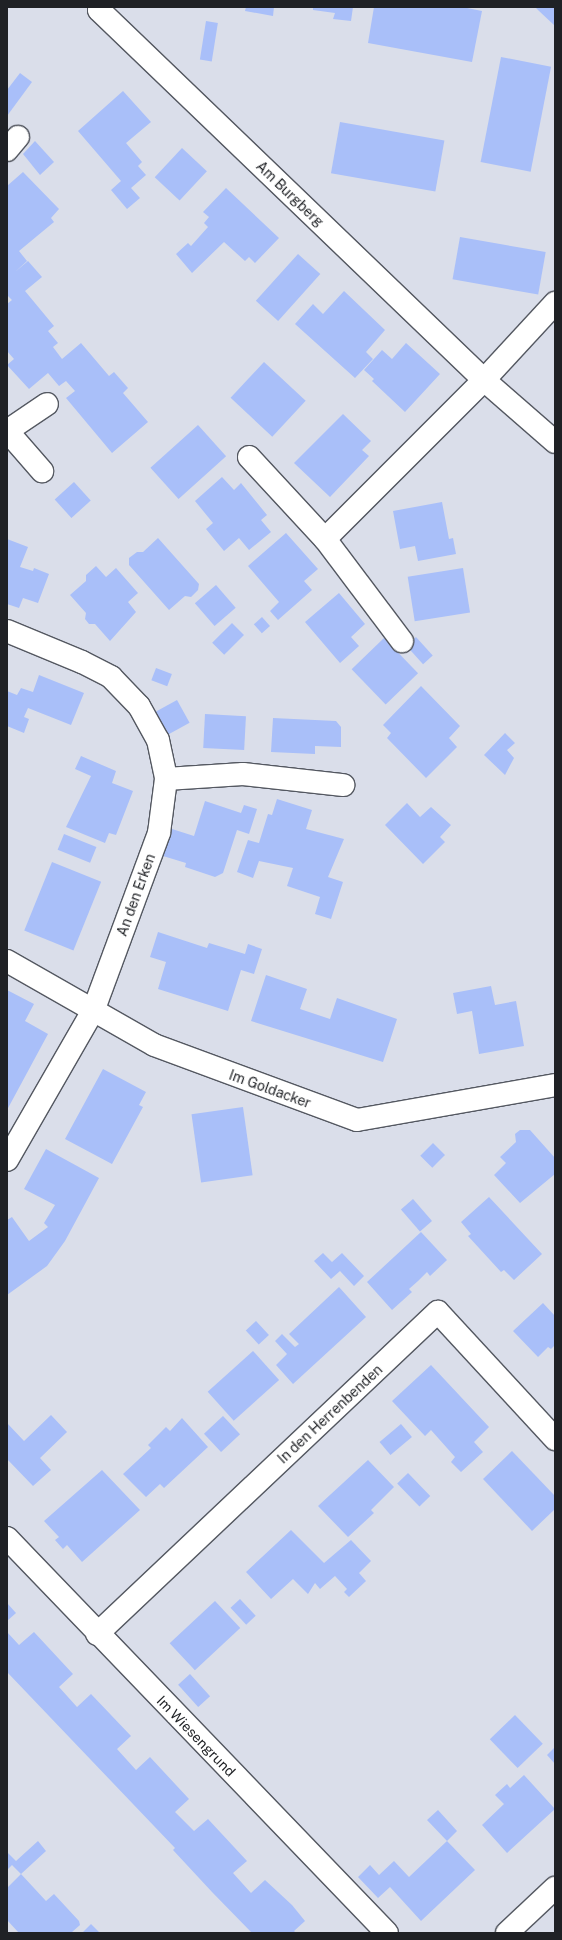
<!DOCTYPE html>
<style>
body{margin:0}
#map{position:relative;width:562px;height:1940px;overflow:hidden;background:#dadeea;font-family:"Public Sans",sans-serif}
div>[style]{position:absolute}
.building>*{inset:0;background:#a9bff9;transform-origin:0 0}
.roads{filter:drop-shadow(1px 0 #545861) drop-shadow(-1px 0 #545861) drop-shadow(0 1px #545861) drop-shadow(0 -1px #545861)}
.minor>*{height:22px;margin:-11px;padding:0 11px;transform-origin:11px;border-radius:11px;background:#fff}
span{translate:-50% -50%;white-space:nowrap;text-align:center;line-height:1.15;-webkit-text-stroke:4px #fff;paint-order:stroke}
.street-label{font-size:14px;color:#1f2125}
.frame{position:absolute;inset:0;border:8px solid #1f2125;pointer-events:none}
</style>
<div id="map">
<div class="building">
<div style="clip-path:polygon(246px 7px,274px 7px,273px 16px,245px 11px)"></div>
<div style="clip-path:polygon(313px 7px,353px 7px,351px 21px,333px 19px,335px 13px,313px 10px)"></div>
<div style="clip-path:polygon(374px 7px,462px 7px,482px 11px,472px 62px,368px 43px)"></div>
<div style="clip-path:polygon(535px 7px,555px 7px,555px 26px,538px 10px)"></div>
<div style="left:206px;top:21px;width:12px;height:39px;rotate:9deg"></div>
<div style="left:501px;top:57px;width:51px;height:107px;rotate:11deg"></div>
<div style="clip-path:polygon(20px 73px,32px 82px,7px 116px,7px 90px)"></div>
<div style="clip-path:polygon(123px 91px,151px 122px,126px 143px,142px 162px,138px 166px,146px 175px,131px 188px,140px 198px,127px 209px,111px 190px,121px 181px,78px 131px)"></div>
<div style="left:340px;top:122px;width:106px;height:52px;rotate:10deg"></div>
<div style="clip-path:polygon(35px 141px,54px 162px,40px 175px,23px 154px)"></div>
<div style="left:182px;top:148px;width:34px;height:40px;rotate:43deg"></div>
<div style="clip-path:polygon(23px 172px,59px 209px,51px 218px,54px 222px,19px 251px,27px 261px,15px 272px,28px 261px,42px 277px,25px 291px,54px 326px,48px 331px,58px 343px,53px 347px,62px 359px,81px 343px,109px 376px,114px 372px,128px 388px,123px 393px,148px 422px,112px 453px,66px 398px,75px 391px,66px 381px,59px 386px,48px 373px,29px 389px,7px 365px,14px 359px,7px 351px,7px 304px,12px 300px,7px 295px,7px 186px)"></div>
<div style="clip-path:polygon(226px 188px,279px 238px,255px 263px,249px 257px,245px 261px,224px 242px,192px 273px,176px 254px,188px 243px,191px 246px,208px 227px,204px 223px,209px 217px,203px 212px)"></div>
<div style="left:460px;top:237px;width:87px;height:43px;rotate:10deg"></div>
<div style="left:298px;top:254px;width:30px;height:63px;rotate:42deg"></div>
<div style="clip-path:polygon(344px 291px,385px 330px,366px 352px,373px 359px,355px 378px,295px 324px,313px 304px,323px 314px)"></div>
<div style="clip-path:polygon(406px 343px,440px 374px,405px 412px,372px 381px,374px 379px,364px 370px,382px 350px,392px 359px)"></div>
<div style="left:264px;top:362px;width:57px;height:49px;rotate:43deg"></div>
<div style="clip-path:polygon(343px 414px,371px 441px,362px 450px,369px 456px,330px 497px,294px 463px)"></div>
<div style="left:198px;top:425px;width:42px;height:64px;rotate:48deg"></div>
<div style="clip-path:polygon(222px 477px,234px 490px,241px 483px,267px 515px,261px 520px,271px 532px,249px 550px,239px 538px,224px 551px,206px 529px,213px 523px,195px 501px)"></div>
<div style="left:74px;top:482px;width:25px;height:26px;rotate:48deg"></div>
<div style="clip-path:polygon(442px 502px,449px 539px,453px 538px,456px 554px,418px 561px,415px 546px,400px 549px,393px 511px)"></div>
<div style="clip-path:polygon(286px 533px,318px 569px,304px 581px,312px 590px,278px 620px,270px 611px,279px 602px,248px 566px)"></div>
<div style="clip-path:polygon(158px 538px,199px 584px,198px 590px,191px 597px,185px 596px,169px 610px,129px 565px,129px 558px,137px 552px,143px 552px)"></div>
<div style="clip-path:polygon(7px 539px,28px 547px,20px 567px,33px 571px,34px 568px,49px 574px,38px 603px,23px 598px,19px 608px,7px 604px)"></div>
<div style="clip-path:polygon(96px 566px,106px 577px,116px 568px,138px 593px,128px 602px,136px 612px,110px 641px,95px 624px,89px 624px,85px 619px,86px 613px,70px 595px,86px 581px,86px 575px)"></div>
<div style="left:463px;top:568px;width:45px;height:56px;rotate:81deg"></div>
<div style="left:216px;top:585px;width:30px;height:28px;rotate:49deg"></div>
<div style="clip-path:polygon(339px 593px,365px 624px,351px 637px,359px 646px,340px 663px,305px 622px)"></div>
<div style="left:262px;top:617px;width:12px;height:11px;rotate:48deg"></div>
<div style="left:232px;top:623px;width:17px;height:28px;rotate:45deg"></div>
<div style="left:416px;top:637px;width:25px;height:13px;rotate:48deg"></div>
<div style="left:384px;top:638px;width:49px;height:45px;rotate:46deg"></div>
<div style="left:156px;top:668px;width:17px;height:13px;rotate:21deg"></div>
<div style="clip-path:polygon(39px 675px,84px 693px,71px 725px,28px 708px,24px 717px,29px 719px,24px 733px,7px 726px,7px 691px,17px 695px,21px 688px,33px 692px)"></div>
<div style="clip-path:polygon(421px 686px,460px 726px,449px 738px,457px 747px,426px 778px,387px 738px,391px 733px,383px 725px)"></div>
<div style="left:177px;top:700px;width:26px;height:26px;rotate:61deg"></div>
<div style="left:205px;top:714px;width:41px;height:34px;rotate:3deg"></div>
<div style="clip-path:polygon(273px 718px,336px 721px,341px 727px,341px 747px,315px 746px,315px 754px,271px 752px)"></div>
<div style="clip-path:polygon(505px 733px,515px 743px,507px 750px,514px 758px,505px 775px,484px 755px)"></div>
<div style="clip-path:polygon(81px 756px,116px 771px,112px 783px,133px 791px,116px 835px,109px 833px,105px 843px,66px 827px,91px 776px,75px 769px)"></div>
<div style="clip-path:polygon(277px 799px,312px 810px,306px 829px,344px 839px,328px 877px,343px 882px,331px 919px,315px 914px,320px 897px,287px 886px,293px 868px,259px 861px,253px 878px,237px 872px,248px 840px,259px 843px,268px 814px,272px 815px)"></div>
<div style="clip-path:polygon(205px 801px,241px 813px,244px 805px,257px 809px,249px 834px,237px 830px,223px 873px,215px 877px,185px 867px,186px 863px,163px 856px,172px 829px,194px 836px)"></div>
<div style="clip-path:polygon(407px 803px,420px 817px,431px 807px,451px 825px,440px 837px,445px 842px,423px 864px,385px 825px)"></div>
<div style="left:64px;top:834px;width:35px;height:17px;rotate:22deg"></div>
<div style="left:52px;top:862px;width:53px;height:74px;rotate:22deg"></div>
<div style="clip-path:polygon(158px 932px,207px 948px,209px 943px,245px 954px,248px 944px,262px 949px,254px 974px,241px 970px,228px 1011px,158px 989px,166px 962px,150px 957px)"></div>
<div style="clip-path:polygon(266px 975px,307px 989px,300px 1009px,330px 1019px,337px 998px,397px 1019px,383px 1062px,251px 1021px)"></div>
<div style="clip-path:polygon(491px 986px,495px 1005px,516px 1001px,524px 1046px,479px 1054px,472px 1011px,457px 1014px,453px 993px)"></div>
<div style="clip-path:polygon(7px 990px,34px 1004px,25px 1021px,48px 1034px,7px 1110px)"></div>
<div style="clip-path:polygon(103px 1069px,146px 1092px,139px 1105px,143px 1107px,112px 1164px,65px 1139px)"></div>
<div style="left:243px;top:1107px;width:69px;height:52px;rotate:82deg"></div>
<div style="clip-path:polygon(520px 1130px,530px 1130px,555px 1158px,555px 1174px,520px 1203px,494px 1175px,506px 1163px,500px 1157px,516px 1142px,515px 1134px)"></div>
<div style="left:433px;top:1143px;width:17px;height:18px;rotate:45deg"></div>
<div style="clip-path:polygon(46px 1149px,99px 1178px,65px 1241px,47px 1266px,7px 1295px,7px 1220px,12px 1217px,29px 1241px,48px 1227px,44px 1223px,55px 1205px,24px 1189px)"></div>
<div style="clip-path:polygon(489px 1197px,542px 1254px,514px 1280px,504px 1270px,501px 1272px,468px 1236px,471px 1234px,461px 1222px)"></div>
<div style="left:413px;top:1199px;width:29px;height:16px;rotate:49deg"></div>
<div style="clip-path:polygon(421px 1232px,447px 1260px,430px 1276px,427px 1272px,418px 1281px,409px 1289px,412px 1292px,392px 1310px,367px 1282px)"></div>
<div style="clip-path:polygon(323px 1253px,332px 1262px,342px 1253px,364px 1276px,354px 1286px,340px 1271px,331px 1279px,314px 1261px)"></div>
<div style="clip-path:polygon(339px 1287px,366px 1317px,293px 1384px,276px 1365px,287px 1354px,275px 1341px,282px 1334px,295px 1347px,299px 1344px,289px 1334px)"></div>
<div style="clip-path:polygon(543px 1303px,555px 1316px,555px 1345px,551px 1349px,548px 1347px,538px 1357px,513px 1331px)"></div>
<div style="left:256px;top:1321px;width:19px;height:14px;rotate:47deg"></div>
<div style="left:253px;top:1351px;width:39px;height:61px;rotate:48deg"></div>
<div style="clip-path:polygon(431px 1365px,489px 1427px,474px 1442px,483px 1452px,461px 1472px,451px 1462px,455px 1457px,431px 1430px,425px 1436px,392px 1401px)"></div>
<div style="clip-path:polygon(51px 1415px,67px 1432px,40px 1458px,51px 1470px,33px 1486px,7px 1459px,7px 1423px,24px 1441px)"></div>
<div style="left:223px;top:1416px;width:25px;height:26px;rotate:47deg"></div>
<div style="clip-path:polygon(182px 1418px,208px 1447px,164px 1488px,160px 1484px,146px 1497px,123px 1474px,151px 1448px,148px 1445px,166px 1427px,170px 1431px)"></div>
<div style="left:401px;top:1424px;width:17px;height:28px;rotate:50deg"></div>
<div style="clip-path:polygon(512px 1451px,555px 1496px,555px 1509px,532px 1531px,483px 1479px)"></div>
<div style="clip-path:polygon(368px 1460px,394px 1487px,371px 1510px,374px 1513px,348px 1537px,318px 1506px)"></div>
<div style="clip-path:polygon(102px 1470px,140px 1510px,82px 1562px,67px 1545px,63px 1549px,55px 1540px,59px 1537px,44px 1521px)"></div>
<div style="left:408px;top:1473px;width:32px;height:15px;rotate:46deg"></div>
<div style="clip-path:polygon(291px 1530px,324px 1563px,351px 1540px,371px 1561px,359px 1573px,366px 1581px,349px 1597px,344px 1592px,347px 1589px,335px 1576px,320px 1589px,315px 1583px,308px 1594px,293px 1579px,271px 1599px,246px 1572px)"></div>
<div style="left:240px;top:1599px;width:23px;height:13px;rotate:47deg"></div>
<div style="left:215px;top:1601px;width:37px;height:62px;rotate:47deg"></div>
<div style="clip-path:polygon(7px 1603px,16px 1613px,7px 1621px)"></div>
<div style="clip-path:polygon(7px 1632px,19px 1645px,34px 1632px,73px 1674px,59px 1687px,77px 1707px,91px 1694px,131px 1736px,117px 1749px,136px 1770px,150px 1757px,189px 1799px,175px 1812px,194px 1831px,208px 1819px,247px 1861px,233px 1873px,251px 1893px,265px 1880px,292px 1905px,305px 1921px,294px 1931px,296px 1933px,252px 1933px,212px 1892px,173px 1850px,175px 1848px,7px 1672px)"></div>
<div style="left:190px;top:1674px;width:30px;height:16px;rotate:48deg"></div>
<div style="left:515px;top:1715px;width:40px;height:35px;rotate:46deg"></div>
<div style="clip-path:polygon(555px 1747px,555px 1764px,547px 1755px)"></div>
<div style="clip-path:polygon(524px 1775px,555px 1809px,507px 1853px,482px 1825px,504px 1804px,495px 1795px,507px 1784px,510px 1788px)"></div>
<div style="clip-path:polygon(438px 1810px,457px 1831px,447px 1841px,475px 1870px,421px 1921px,390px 1887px,378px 1898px,358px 1877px,370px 1865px,379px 1875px,394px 1861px,409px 1877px,447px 1841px,427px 1820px)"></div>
<div style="clip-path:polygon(38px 1841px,46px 1851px,21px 1874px,12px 1865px,7px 1870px,7px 1852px,16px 1861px)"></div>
<div style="clip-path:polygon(21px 1874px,46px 1901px,54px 1894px,79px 1921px,80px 1925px,72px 1932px,66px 1933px,19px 1933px,7px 1920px,7px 1888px)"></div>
<div style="clip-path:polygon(91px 1924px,100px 1933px,82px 1933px)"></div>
</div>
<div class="roads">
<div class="minor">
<div style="left:100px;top:7px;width:3px;rotate:108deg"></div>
<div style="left:99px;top:10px;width:534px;rotate:43.86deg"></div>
<div style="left:484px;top:380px;width:94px;rotate:41.1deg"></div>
<div style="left:7px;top:150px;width:17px;rotate:-50deg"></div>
<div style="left:7px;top:431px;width:48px;rotate:-34deg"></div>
<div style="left:8px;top:432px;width:52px;rotate:48.9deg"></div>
<div style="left:249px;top:457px;width:112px;rotate:47.2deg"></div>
<div style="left:325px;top:539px;width:225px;rotate:-45deg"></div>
<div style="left:484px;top:380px;width:105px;rotate:-47.3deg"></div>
<div style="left:325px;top:539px;width:128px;rotate:53deg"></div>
<div style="left:7px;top:631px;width:81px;rotate:22.5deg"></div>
<div style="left:82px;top:662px;width:33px;rotate:27deg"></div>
<div style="left:111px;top:677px;width:40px;rotate:46deg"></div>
<div style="left:139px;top:706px;width:39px;rotate:61deg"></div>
<div style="left:158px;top:740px;width:40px;rotate:78deg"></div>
<div style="left:166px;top:779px;width:54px;rotate:97.4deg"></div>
<div style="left:159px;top:833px;width:188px;rotate:110.3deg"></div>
<div style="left:94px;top:1009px;width:174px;rotate:119.9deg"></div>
<div style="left:166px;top:779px;width:77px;rotate:-3.7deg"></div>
<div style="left:243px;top:774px;width:101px;rotate:6.3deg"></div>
<div style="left:7px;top:961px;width:169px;rotate:29.7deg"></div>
<div style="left:154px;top:1045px;width:216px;rotate:20.3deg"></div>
<div style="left:357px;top:1120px;width:201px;rotate:-10deg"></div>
<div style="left:7px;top:1538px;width:548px;rotate:46.11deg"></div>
<div style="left:97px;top:1634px;width:469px;rotate:-43.4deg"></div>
<div style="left:438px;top:1312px;width:173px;rotate:47.3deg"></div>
<div style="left:507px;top:1933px;width:66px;rotate:-43.2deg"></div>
</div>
</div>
<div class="street-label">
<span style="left:290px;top:194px;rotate:44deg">Am Burgberg</span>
<span style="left:136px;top:895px;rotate:-70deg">An den Erken</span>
<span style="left:270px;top:1089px;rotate:20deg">Im Goldacker</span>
<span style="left:330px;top:1414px;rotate:-43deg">In den Herrenbenden</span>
<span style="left:196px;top:1736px;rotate:46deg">Im Wiesengrund</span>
</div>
<div class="frame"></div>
</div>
